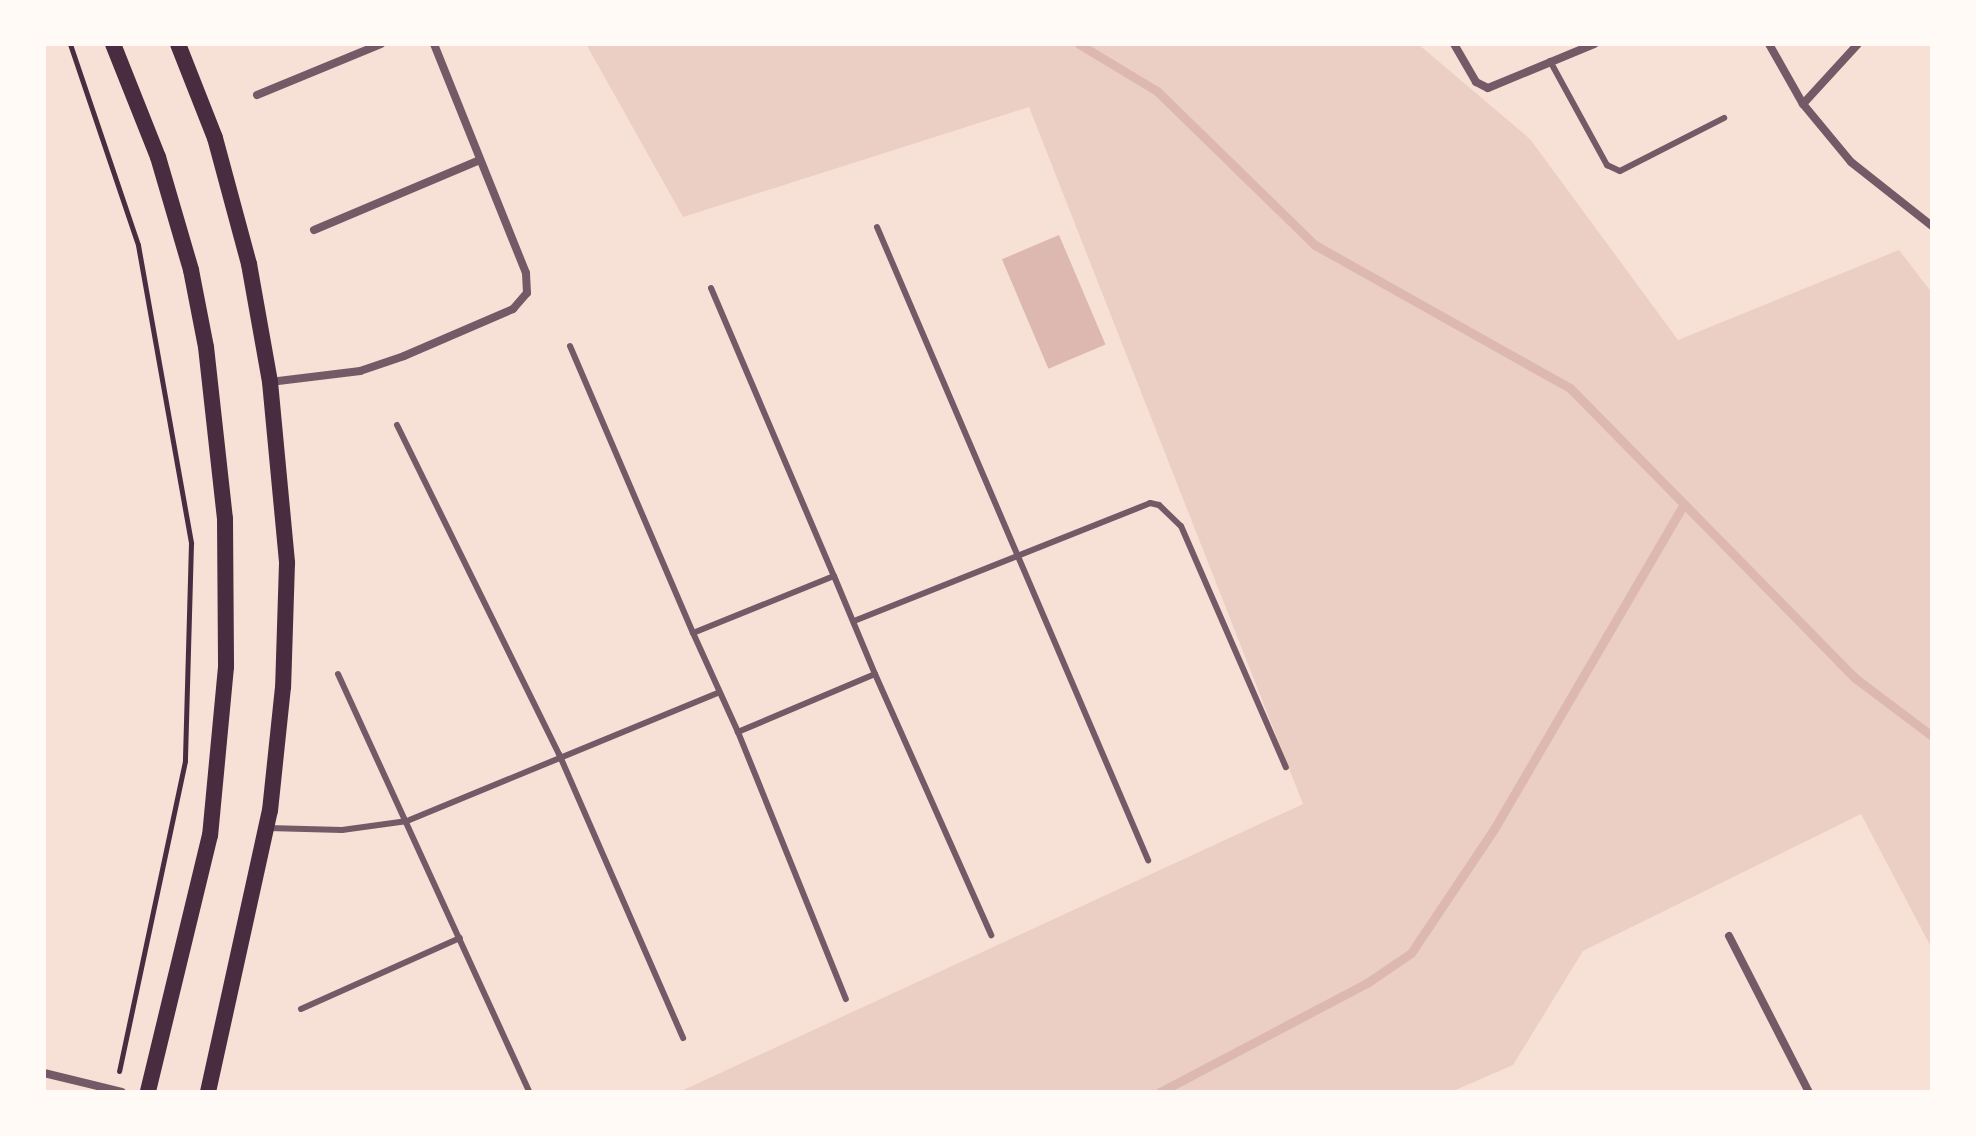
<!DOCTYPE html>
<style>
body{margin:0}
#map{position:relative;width:1976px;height:1136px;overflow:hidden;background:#f7e1d7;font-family:Commissioner,sans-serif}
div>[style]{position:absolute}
.green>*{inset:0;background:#ebcfc5}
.water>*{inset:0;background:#dcb8b0;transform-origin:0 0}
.stream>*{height:9px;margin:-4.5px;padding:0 4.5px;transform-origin:4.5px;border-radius:4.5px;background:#dcb8b0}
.path>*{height:5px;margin:-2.5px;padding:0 2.5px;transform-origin:2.5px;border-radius:2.5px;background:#4a2c40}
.service>*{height:6px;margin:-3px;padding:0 3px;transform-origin:3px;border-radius:3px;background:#755966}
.minor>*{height:8px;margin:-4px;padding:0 4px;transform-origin:4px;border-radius:4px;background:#755966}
.secondary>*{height:16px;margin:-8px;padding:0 8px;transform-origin:8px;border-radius:8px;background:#4a2c40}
span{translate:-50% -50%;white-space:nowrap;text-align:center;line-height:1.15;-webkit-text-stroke:6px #fffaf5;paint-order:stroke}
.frame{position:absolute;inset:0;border:46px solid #fffaf5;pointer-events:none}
</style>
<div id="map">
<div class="green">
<div style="clip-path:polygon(586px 44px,1418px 44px,1530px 139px,1678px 340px,1899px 250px,1932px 293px,1932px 949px,1861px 814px,1583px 951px,1513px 1065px,1451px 1092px,679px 1092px,1303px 804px,1029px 107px,683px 217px)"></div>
</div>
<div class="water">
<div style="left:1059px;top:235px;width:119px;height:62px;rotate:67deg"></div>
</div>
<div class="stream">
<div style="left:1079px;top:44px;width:91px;rotate:31.1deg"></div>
<div style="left:1157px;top:91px;width:221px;rotate:44.3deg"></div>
<div style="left:1315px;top:245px;width:292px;rotate:29.3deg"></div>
<div style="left:1570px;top:388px;width:407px;rotate:45.5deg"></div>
<div style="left:1855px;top:678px;width:96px;rotate:37deg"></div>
<div style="left:1160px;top:1092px;width:234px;rotate:-27.8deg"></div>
<div style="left:1367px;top:983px;width:53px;rotate:-34.3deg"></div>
<div style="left:1411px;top:953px;width:149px;rotate:-56.2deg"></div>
<div style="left:1494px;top:829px;width:376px;rotate:-59.7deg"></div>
</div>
<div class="path">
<div style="left:70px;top:44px;width:212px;rotate:71.3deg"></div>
<div style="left:138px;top:245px;width:303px;rotate:79.9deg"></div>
<div style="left:191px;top:543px;width:218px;rotate:91.6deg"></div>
<div style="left:185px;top:761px;width:317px;rotate:102deg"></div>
</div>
<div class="service">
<div style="left:1550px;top:61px;width:119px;rotate:61.3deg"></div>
<div style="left:1607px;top:165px;width:14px;rotate:25deg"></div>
<div style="left:1620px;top:171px;width:117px;rotate:-27deg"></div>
<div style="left:877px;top:227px;width:689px;rotate:66.82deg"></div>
<div style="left:711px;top:288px;width:313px;rotate:66.9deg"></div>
<div style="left:570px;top:346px;width:312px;rotate:66.8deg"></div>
<div style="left:397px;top:425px;width:367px;rotate:63.8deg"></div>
<div style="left:559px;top:754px;width:310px;rotate:66.4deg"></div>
<div style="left:834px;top:576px;width:106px;rotate:67.3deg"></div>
<div style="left:875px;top:674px;width:149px;rotate:157.1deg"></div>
<div style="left:738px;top:732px;width:109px;rotate:-114.4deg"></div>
<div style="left:693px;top:633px;width:152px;rotate:-22deg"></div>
<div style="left:854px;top:621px;width:319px;rotate:-21.7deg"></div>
<div style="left:1150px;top:503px;width:9px;rotate:13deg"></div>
<div style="left:1159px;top:505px;width:30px;rotate:44deg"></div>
<div style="left:1181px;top:526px;width:263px;rotate:66.5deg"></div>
<div style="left:338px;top:674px;width:460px;rotate:65.4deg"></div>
<div style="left:875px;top:674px;width:286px;rotate:66deg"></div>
<div style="left:738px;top:732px;width:288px;rotate:68deg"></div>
<div style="left:268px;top:828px;width:74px;rotate:1.5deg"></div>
<div style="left:342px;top:830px;width:66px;rotate:-7.9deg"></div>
<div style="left:407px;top:821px;width:336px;rotate:-22.4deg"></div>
<div style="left:301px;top:1009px;width:174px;rotate:-24.1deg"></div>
</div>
<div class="minor">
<div style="left:1454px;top:44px;width:44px;rotate:59.9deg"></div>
<div style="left:1476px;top:82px;width:13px;rotate:27deg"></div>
<div style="left:1488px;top:88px;width:115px;rotate:-22.5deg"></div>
<div style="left:1769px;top:44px;width:69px;rotate:60.5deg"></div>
<div style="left:1803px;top:104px;width:81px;rotate:-47.5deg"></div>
<div style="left:257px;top:95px;width:134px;rotate:-22.4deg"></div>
<div style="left:1803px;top:104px;width:75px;rotate:50.4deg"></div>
<div style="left:1851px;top:162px;width:103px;rotate:38.3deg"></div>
<div style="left:314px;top:230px;width:180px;rotate:-22.9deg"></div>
<div style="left:270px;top:382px;width:91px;rotate:-7deg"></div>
<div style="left:360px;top:371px;width:46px;rotate:-18.8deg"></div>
<div style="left:404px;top:356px;width:119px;rotate:-23.3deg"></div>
<div style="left:513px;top:309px;width:21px;rotate:-49deg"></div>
<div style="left:527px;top:293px;width:20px;rotate:-93deg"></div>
<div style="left:526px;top:273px;width:247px;rotate:-111.9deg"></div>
<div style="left:1729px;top:936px;width:175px;rotate:62.9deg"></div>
<div style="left:44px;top:1073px;width:80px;rotate:13.7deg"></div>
</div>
<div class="secondary">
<div style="left:113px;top:44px;width:122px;rotate:68.3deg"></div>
<div style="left:158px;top:157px;width:118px;rotate:73.7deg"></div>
<div style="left:191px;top:270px;width:78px;rotate:79deg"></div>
<div style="left:206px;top:347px;width:173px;rotate:83.7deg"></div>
<div style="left:225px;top:519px;width:148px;rotate:89.6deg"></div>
<div style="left:226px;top:667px;width:169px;rotate:95.4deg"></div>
<div style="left:210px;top:835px;width:264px;rotate:103.6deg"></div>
<div style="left:178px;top:44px;width:101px;rotate:68.5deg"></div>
<div style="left:215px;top:138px;width:131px;rotate:74.9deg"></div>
<div style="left:249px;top:264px;width:120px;rotate:79.9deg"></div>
<div style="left:270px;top:382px;width:182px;rotate:84.6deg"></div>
<div style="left:287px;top:563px;width:124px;rotate:91.8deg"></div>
<div style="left:283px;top:687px;width:124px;rotate:96deg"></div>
<div style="left:270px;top:810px;width:289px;rotate:102.4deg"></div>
</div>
<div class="frame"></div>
</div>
